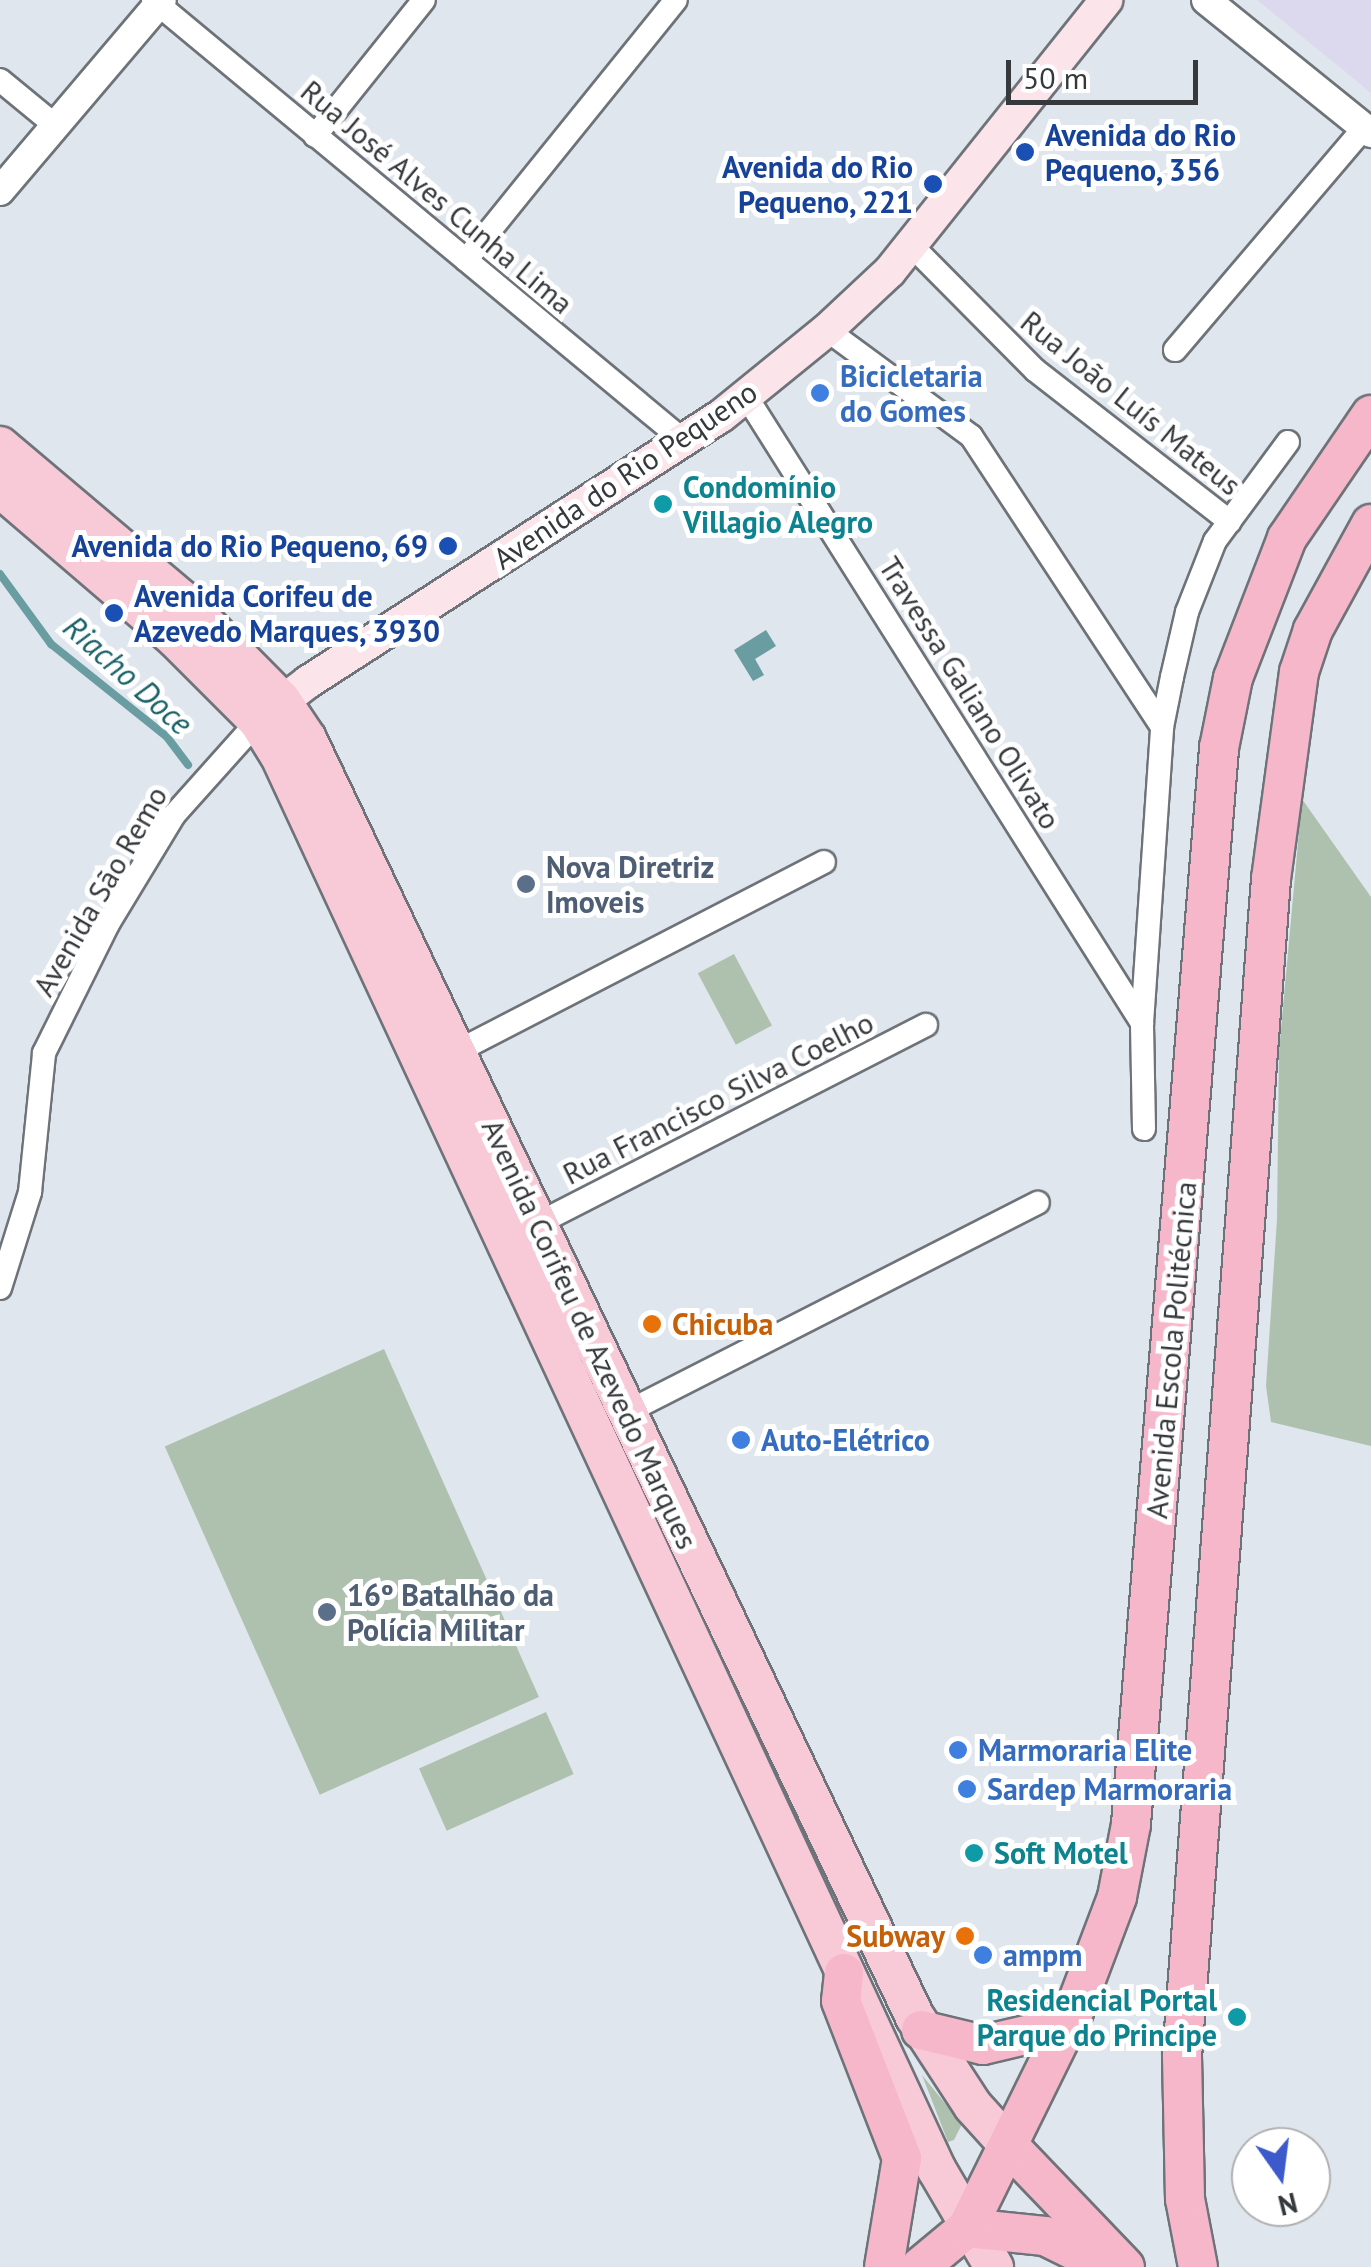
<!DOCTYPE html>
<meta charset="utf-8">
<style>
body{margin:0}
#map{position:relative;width:1371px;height:2267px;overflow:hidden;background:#e0e6ed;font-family:"PT Sans",sans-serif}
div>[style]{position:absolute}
.industrial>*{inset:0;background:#dcd8ee}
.green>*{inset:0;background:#aec1af;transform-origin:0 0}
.water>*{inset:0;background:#699da2}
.stream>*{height:8px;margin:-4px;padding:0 4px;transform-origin:4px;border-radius:4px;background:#699da2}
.roads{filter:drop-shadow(2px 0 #6e7379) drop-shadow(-2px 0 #6e7379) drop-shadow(0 2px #6e7379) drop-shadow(0 -2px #6e7379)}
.minor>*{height:22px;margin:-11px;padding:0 11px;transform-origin:11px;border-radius:11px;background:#fff}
.tertiary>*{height:28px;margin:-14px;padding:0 14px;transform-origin:14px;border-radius:14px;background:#fff}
.secondary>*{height:32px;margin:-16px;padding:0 16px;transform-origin:16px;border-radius:16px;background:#fce4eb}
.primary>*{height:38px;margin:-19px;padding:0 19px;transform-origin:19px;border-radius:19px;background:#f8c9d7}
.trunk>*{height:38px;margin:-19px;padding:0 19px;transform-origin:19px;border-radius:19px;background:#f6b7ca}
.dots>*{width:28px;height:28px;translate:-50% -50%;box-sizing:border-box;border:5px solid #fff;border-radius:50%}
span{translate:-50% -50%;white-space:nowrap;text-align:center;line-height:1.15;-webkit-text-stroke:10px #fff;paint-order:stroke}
.transit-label{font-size:30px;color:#164399;font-weight:700}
.left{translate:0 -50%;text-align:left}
.right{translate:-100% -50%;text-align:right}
.street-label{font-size:30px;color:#36393c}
.shop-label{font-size:30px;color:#366cbe;font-weight:700}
.culture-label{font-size:30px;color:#0d838f;font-weight:700}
.service-label{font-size:30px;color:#4e5e75;font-weight:700}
.food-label{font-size:30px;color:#c56008;font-weight:700}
.water-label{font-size:32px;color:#196167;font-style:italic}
.north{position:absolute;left:1231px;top:2127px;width:100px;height:100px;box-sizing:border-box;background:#fff;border:2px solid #afb0b1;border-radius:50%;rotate:166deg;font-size:28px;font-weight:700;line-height:40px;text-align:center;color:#36393c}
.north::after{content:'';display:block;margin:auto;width:35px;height:45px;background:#3c5acc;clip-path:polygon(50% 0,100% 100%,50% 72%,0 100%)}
.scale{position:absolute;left:1006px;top:60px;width:192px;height:45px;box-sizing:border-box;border:5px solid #36393c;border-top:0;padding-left:12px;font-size:30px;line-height:35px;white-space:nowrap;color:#36393c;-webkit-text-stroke:8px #fff;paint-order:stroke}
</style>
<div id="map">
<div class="industrial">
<div style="clip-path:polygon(1257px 0,1371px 0,1371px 93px,1353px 78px)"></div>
</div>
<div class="green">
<div style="clip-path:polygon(1302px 799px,1371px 897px,1371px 1446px,1271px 1422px,1266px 1386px,1277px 1219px,1279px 1051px)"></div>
<div style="left:734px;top:954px;width:81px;height:41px;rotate:62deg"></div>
<div style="left:384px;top:1349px;width:381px;height:240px;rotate:66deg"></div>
<div style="left:546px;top:1712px;width:68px;height:139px;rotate:66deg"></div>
<div style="clip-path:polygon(922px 2075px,962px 2124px,954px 2140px,948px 2142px)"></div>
</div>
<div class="water">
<div style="clip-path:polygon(766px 630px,776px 646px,755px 659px,764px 675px,753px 681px,734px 650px)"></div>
</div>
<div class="stream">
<div style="left:0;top:574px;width:87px;rotate:53.9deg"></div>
<div style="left:51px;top:644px;width:149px;rotate:38.7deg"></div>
<div style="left:167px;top:737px;width:35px;rotate:53deg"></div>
</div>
<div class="roads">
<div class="minor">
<div style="left:153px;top:0;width:689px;rotate:39.7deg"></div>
<div style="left:0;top:80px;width:72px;rotate:39.4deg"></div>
<div style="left:315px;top:136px;width:174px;rotate:-51.3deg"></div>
<div style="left:911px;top:245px;width:176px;rotate:45.2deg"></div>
<div style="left:1035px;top:370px;width:247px;rotate:37.9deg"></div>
<div style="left:466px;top:260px;width:334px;rotate:-51.1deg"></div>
<div style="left:827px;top:330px;width:179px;rotate:36.4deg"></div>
<div style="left:971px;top:436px;width:348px;rotate:56.7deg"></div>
<div style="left:1175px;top:350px;width:293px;rotate:-49.6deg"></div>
<div style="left:746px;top:396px;width:742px;rotate:57.72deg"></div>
<div style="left:456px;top:1052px;width:414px;rotate:-27.3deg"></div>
<div style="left:1144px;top:1129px;width:106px;rotate:-91.1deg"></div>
<div style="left:1142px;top:1023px;width:297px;rotate:-86.1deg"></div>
<div style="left:1162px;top:727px;width:51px;rotate:-78.7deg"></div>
<div style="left:1172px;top:677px;width:67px;rotate:-77deg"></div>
<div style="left:1187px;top:612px;width:76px;rotate:-68.5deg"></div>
<div style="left:1215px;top:541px;width:123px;rotate:-53.6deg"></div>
<div style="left:537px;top:1224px;width:437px;rotate:-27.1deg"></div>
<div style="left:0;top:1288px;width:101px;rotate:-72.6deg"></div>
<div style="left:30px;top:1192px;width:140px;rotate:-84.2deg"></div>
<div style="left:44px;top:1053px;width:144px;rotate:-63.6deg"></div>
<div style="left:108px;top:924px;width:127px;rotate:-58.8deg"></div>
<div style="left:174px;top:815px;width:126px;rotate:-48.2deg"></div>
<div style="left:627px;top:1412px;width:461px;rotate:-27deg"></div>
</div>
<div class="tertiary">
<div style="left:1206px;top:0;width:212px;rotate:38.9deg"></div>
<div style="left:0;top:191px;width:250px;rotate:-49.7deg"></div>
</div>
<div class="secondary">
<div style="left:261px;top:718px;width:59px;rotate:-37.5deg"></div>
<div style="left:308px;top:682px;width:491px;rotate:-32.8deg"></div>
<div style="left:721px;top:416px;width:136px;rotate:-39.1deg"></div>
<div style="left:827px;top:330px;width:86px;rotate:-43.1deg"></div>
<div style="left:890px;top:271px;width:347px;rotate:-51.4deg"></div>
</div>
<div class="primary">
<div style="left:0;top:446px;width:237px;rotate:40.2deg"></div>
<div style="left:181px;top:599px;width:142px;rotate:45.3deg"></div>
<div style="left:281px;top:700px;width:47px;rotate:56.3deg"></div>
<div style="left:307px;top:739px;width:1415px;rotate:64.56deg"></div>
<div style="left:915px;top:2017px;width:106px;rotate:56.9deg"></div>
<div style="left:973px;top:2106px;width:55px;rotate:47.9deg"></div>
<div style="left:0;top:488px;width:232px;rotate:40.6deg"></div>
<div style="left:176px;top:639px;width:116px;rotate:45deg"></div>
<div style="left:258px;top:721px;width:39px;rotate:58deg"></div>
<div style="left:279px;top:754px;width:1561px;rotate:65.08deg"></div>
<div style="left:937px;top:2170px;width:113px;rotate:59.6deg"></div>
</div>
<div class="trunk">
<div style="left:844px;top:1973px;width:28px;rotate:96deg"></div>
<div style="left:841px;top:2001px;width:168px;rotate:68.8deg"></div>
<div style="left:902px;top:2158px;width:110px;rotate:99.4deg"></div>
<div style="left:921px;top:2030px;width:64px;rotate:13.6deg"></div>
<div style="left:983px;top:2045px;width:52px;rotate:-13.2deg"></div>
<div style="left:1034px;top:2033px;width:46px;rotate:-28.8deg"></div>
<div style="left:1010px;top:2147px;width:166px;rotate:46.2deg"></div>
<div style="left:967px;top:2228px;width:78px;rotate:5.9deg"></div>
<div style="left:1045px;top:2236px;width:70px;rotate:26.2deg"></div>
<div style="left:920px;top:2267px;width:61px;rotate:-39.7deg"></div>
<div style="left:967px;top:2228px;width:242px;rotate:-63.8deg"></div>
<div style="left:1074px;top:2011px;width:122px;rotate:-69.3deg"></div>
<div style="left:1117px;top:1897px;width:74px;rotate:-79.1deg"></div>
<div style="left:1131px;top:1824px;width:1080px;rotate:-85.32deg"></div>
<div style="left:1219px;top:748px;width:71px;rotate:-78.7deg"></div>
<div style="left:1233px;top:678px;width:150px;rotate:-68.9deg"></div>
<div style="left:1287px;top:538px;width:149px;rotate:-55.7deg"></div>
<div style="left:1198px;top:2267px;width:69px;rotate:-100.8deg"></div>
<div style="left:1185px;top:2199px;width:142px;rotate:-91.2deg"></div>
<div style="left:1182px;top:2057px;width:1181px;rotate:-85.68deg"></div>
<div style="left:1271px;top:879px;width:209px;rotate:-82.3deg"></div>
<div style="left:1299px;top:672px;width:44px;rotate:-71.6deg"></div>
<div style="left:1313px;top:630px;width:121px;rotate:-61.3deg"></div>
</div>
</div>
<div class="dots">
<div style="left:1025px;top:152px;background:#1a4fb4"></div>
<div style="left:933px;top:184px;background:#1a4fb4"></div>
<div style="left:820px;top:393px;background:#3f7fe0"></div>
<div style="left:663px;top:504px;background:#0f9aa8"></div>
<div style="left:448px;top:546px;background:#1a4fb4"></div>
<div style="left:114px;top:613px;background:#1a4fb4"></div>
<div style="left:526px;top:884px;background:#5c6f8a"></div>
<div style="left:652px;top:1324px;background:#e8710a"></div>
<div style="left:741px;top:1440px;background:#3f7fe0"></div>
<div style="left:327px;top:1612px;background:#5c6f8a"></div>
<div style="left:958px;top:1750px;background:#3f7fe0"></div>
<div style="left:967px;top:1789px;background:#3f7fe0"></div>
<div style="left:974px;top:1853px;background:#0f9aa8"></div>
<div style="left:965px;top:1936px;background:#e8710a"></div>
<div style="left:983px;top:1955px;background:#3f7fe0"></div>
<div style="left:1237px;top:2017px;background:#0f9aa8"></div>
</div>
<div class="transit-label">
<span class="left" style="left:1045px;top:152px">Avenida do Rio<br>Pequeno, 356</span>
<span class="right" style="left:913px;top:184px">Avenida do Rio<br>Pequeno, 221</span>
<span class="right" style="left:428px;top:546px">Avenida do Rio Pequeno, 69</span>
<span class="left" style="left:134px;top:613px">Avenida Corifeu de<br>Azevedo Marques, 3930</span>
</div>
<div class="street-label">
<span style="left:437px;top:197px;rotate:40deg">Rua José Alves Cunha Lima</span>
<span style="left:1131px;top:403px;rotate:39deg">Rua João Luís Mateus</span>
<span style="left:625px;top:475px;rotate:-34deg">Avenida do Rio Pequeno</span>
<span style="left:970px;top:693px;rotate:58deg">Travessa Galiano Olivato</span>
<span style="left:100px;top:891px;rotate:-60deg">Avenida São Remo</span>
<span style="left:718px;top:1098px;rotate:-27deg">Rua Francisco Silva Coelho</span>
<span style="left:590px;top:1334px;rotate:65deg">Avenida Corifeu de Azevedo Marques</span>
<span style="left:1171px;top:1350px;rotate:-85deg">Avenida Escola Politécnica</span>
</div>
<div class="shop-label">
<span class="left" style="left:840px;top:393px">Bicicletaria<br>do Gomes</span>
<span class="left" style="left:761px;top:1440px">Auto-Elétrico</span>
<span class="left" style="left:978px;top:1750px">Marmoraria Elite</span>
<span class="left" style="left:987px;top:1789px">Sardep Marmoraria</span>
<span class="left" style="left:1003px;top:1955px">ampm</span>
</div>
<div class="culture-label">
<span class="left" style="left:683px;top:504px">Condomínio<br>Villagio Alegro</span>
<span class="left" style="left:994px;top:1853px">Soft Motel</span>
<span class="right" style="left:1217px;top:2017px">Residencial Portal<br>Parque do Principe</span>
</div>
<div class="service-label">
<span class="left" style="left:546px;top:884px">Nova Diretriz<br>Imoveis</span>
<span class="left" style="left:347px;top:1612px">16º Batalhão da<br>Polícia Militar</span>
</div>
<div class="food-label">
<span class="left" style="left:672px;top:1324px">Chicuba</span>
<span class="right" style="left:945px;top:1936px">Subway</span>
</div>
<div class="water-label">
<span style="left:128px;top:675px;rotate:42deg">Riacho Doce</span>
</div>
<div class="north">N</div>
<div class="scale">50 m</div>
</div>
